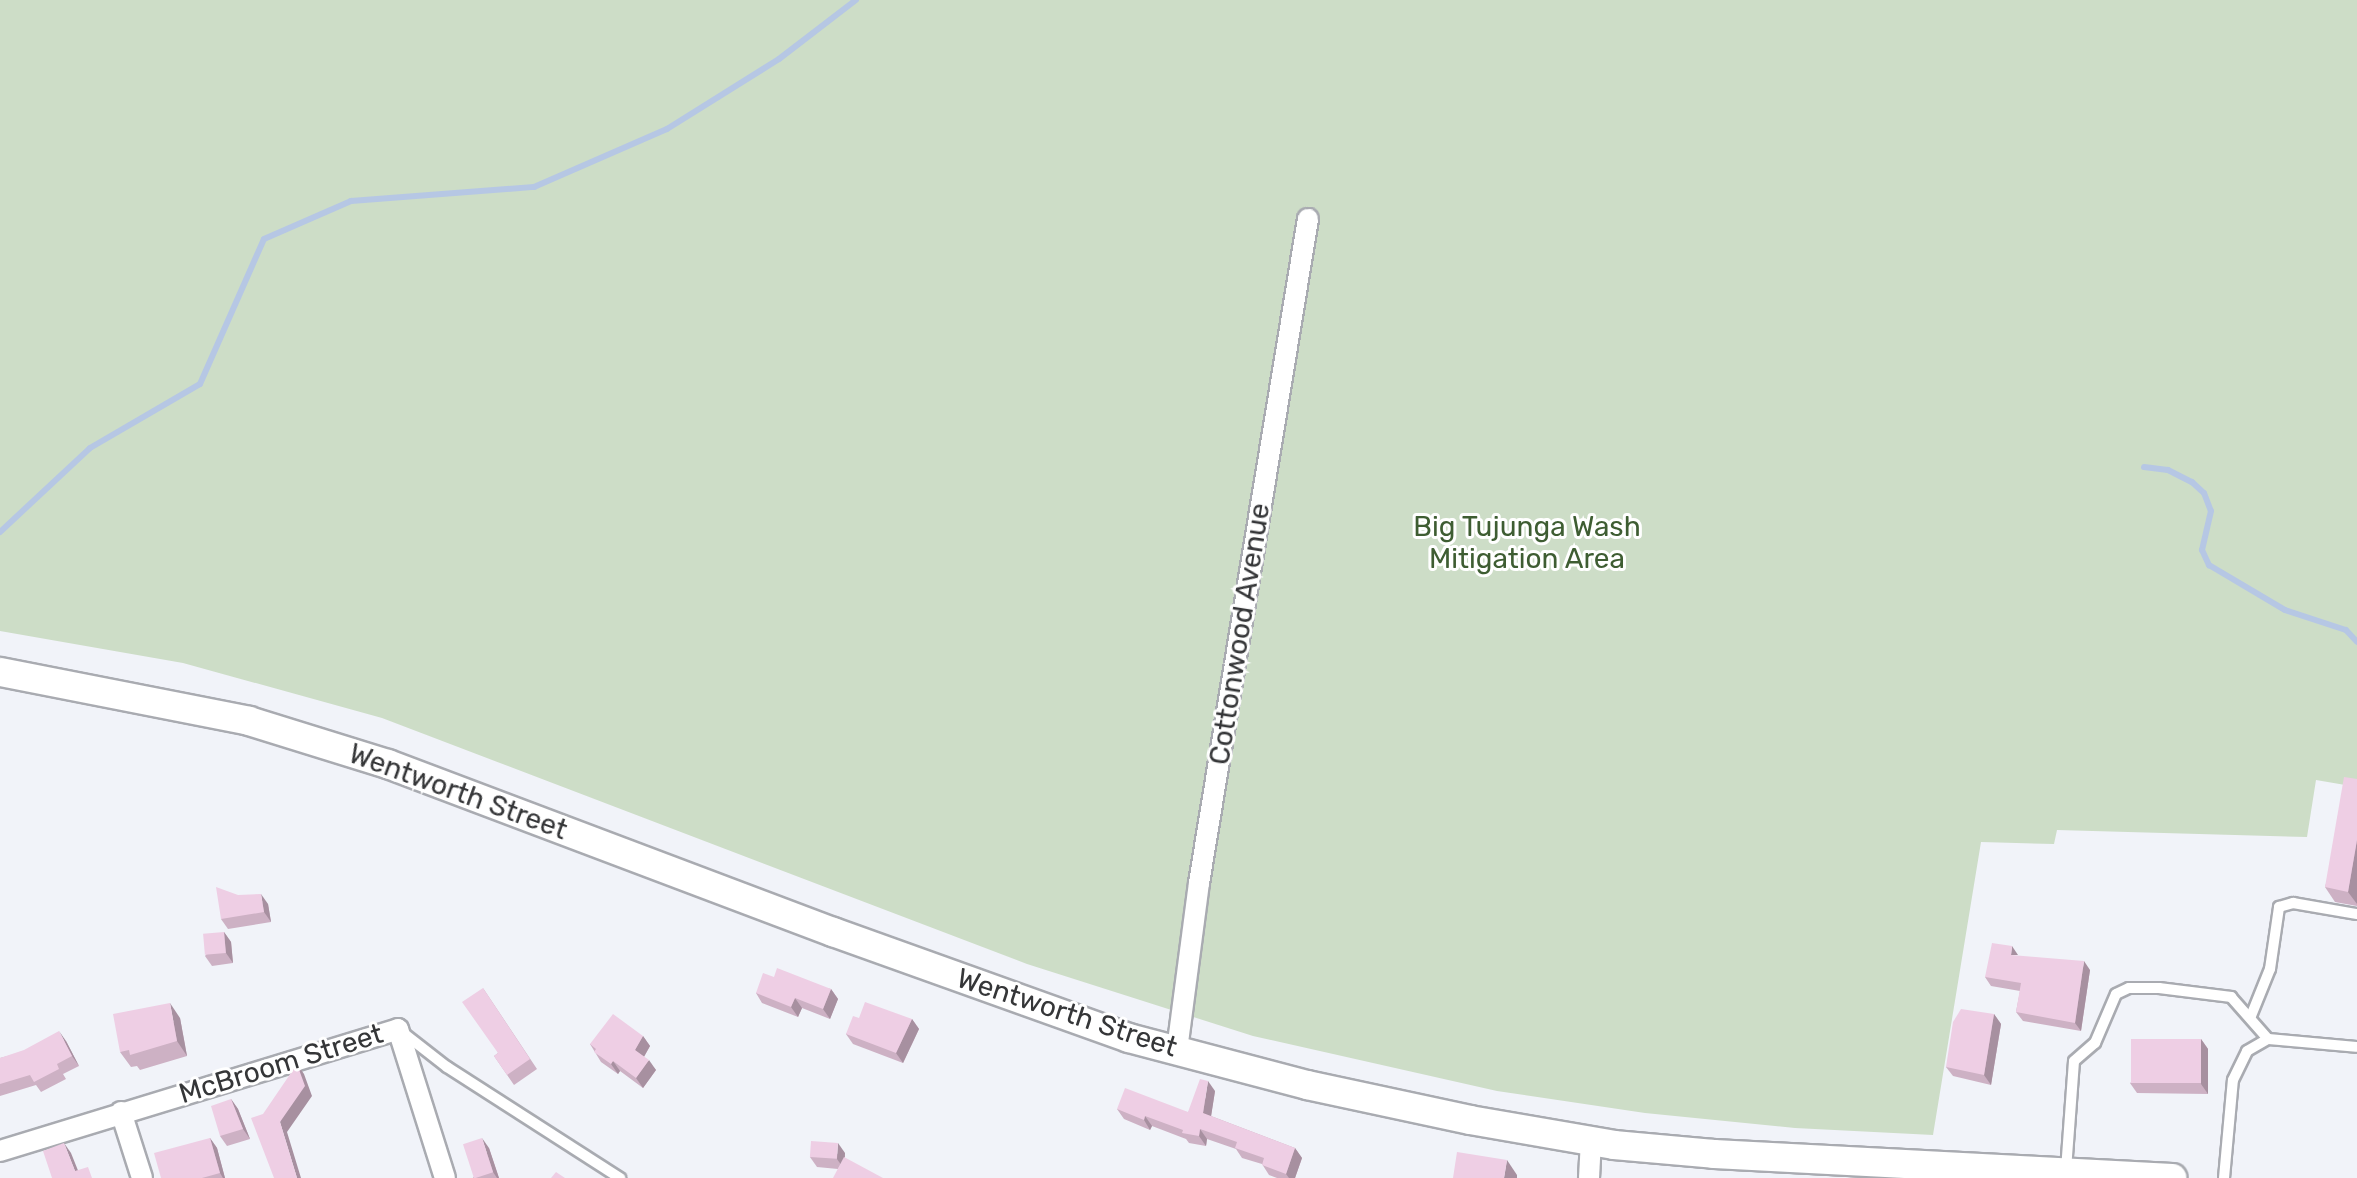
<!DOCTYPE html>
<style>
body{margin:0}
#map{position:relative;width:2357px;height:1178px;overflow:hidden;background:#f1f3f9;font-family:Rubik,sans-serif}
div>[style]{position:absolute}
.green>*{inset:0;background:#cdddc7}
.stream>*{height:6px;margin:-3px;padding:0 3px;transform-origin:3px;border-radius:3px;background:#b6c7e4}
.roads{filter:drop-shadow(2px 0 #a9abb1) drop-shadow(-2px 0 #a9abb1) drop-shadow(0 2px #a9abb1) drop-shadow(0 -2px #a9abb1)}
.service>*{height:10px;margin:-5px;padding:0 5px;transform-origin:5px;border-radius:5px;background:#fff}
.minor>*{height:20px;margin:-10px;padding:0 10px;transform-origin:10px;border-radius:10px;background:#fff}
.secondary>*{height:28px;margin:-14px;padding:0 14px;transform-origin:14px;border-radius:14px;background:#fff}
.wall>*{inset:0;background:#cdb1c4}
.shaded-wall>*{inset:0;background:#a790a0}
.building>*{inset:0;background:#eecee4;transform-origin:0 0}
span{translate:-50% -50%;white-space:nowrap;text-align:center;line-height:1.15;-webkit-text-stroke:6px #fff;paint-order:stroke}
.park-label{font-size:28px;color:#3e5d32}
.street-label{font-size:28px;color:#353638}
</style>
<div id="map">
<div class="green">
<div style="clip-path:polygon(0 0,2357px 0,2357px 787px,2316px 780px,2307px 837px,2057px 830px,2054px 844px,1981px 842px,1933px 1135px,1795px 1128px,1645px 1113px,1497px 1091px,1253px 1036px,1027px 964px,382px 718px,183px 663px,0 631px)"></div>
</div>
<div class="stream">
<div style="left:2144px;top:467px;width:24px;rotate:7deg"></div>
<div style="left:2168px;top:470px;width:27px;rotate:27deg"></div>
<div style="left:2192px;top:482px;width:16px;rotate:43deg"></div>
<div style="left:2204px;top:493px;width:19px;rotate:69deg"></div>
<div style="left:2211px;top:511px;width:40px;rotate:103deg"></div>
<div style="left:2202px;top:550px;width:17px;rotate:65deg"></div>
<div style="left:2209px;top:565px;width:88px;rotate:30.6deg"></div>
<div style="left:2285px;top:610px;width:64px;rotate:18.2deg"></div>
<div style="left:2346px;top:630px;width:16px;rotate:47deg"></div>
<div style="left:0;top:532px;width:123px;rotate:-43deg"></div>
<div style="left:90px;top:448px;width:127px;rotate:-30.2deg"></div>
<div style="left:200px;top:384px;width:158px;rotate:-66.2deg"></div>
<div style="left:264px;top:239px;width:95px;rotate:-23.6deg"></div>
<div style="left:351px;top:201px;width:184px;rotate:-4.4deg"></div>
<div style="left:534px;top:187px;width:145px;rotate:-23.6deg"></div>
<div style="left:667px;top:129px;width:132px;rotate:-32deg"></div>
<div style="left:779px;top:59px;width:97px;rotate:-37.5deg"></div>
</div>
<div class="roads">
<div class="service">
<div style="left:2251px;top:1016px;width:51px;rotate:-68deg"></div>
<div style="left:2270px;top:969px;width:63px;rotate:-81.7deg"></div>
<div style="left:2279px;top:907px;width:15px;rotate:-16deg"></div>
<div style="left:2293px;top:903px;width:65px;rotate:9.8deg"></div>
<div style="left:402px;top:1032px;width:57px;rotate:37.9deg"></div>
<div style="left:447px;top:1067px;width:206px;rotate:32.7deg"></div>
<div style="left:2066px;top:1170px;width:109px;rotate:-85.8deg"></div>
<div style="left:2074px;top:1061px;width:28px;rotate:-41deg"></div>
<div style="left:2095px;top:1043px;width:53px;rotate:-66.8deg"></div>
<div style="left:2116px;top:994px;width:14px;rotate:-25deg"></div>
<div style="left:2129px;top:988px;width:30px"></div>
<div style="left:2159px;top:988px;width:73px;rotate:7.1deg"></div>
<div style="left:2231px;top:997px;width:56px;rotate:48.6deg"></div>
<div style="left:2224px;top:1178px;width:98px;rotate:-84.8deg"></div>
<div style="left:2233px;top:1080px;width:32px;rotate:-64deg"></div>
<div style="left:2247px;top:1051px;width:24px;rotate:-30deg"></div>
<div style="left:2268px;top:1039px;width:89px;rotate:5.1deg"></div>
</div>
<div class="minor">
<div style="left:1177px;top:1050px;width:168px;rotate:-82.5deg"></div>
<div style="left:1199px;top:883px;width:673px;rotate:-80.68deg"></div>
<div style="left:121px;top:1112px;width:69px;rotate:72.3deg"></div>
<div style="left:0;top:1151px;width:416px;rotate:-17deg"></div>
<div style="left:398px;top:1029px;width:156px;rotate:72.5deg"></div>
<div style="left:1589px;top:1178px;width:37px;rotate:-87deg"></div>
</div>
<div class="secondary">
<div style="left:0;top:672px;width:254px;rotate:11.1deg"></div>
<div style="left:249px;top:721px;width:145px;rotate:17.2deg"></div>
<div style="left:388px;top:764px;width:476px;rotate:20.7deg"></div>
<div style="left:833px;top:932px;width:314px;rotate:19.7deg"></div>
<div style="left:1129px;top:1038px;width:184px;rotate:14.8deg"></div>
<div style="left:1307px;top:1085px;width:167px;rotate:12.1deg"></div>
<div style="left:1470px;top:1120px;width:146px;rotate:9.8deg"></div>
<div style="left:1614px;top:1145px;width:100px;rotate:5.1deg"></div>
<div style="left:1714px;top:1154px;width:459px;rotate:3deg"></div>
</div>
</div>
<div class="wall">
<div style="clip-path:polygon(2357px 779px,2357px 906px,2335px 902px,2325px 887px)"></div>
<div style="clip-path:polygon(238px 895px,268px 904px,271px 922px,228px 929px,221px 919px)"></div>
<div style="clip-path:polygon(224px 932px,231px 942px,233px 963px,212px 966px,205px 956px)"></div>
<div style="clip-path:polygon(2018px 956px,2090px 970px,2081px 1031px,2023px 1021px,2016px 1012px,2020px 991px,1991px 986px,1985px 977px)"></div>
<div style="clip-path:polygon(774px 977px,831px 989px,838px 999px,830px 1019px,802px 1008px,798px 1017px,762px 1003px,756px 993px)"></div>
<div style="clip-path:polygon(483px 988px,537px 1069px,514px 1085px,494px 1056px,498px 1053px)"></div>
<div style="clip-path:polygon(1994px 1014px,2001px 1024px,1991px 1085px,1953px 1076px,1946px 1067px)"></div>
<div style="clip-path:polygon(180px 1018px,187px 1056px,140px 1070px,137px 1066px,131px 1067px,120px 1052px)"></div>
<div style="clip-path:polygon(859px 1018px,912px 1019px,919px 1029px,903px 1063px,853px 1044px,846px 1034px)"></div>
<div style="clip-path:polygon(643px 1036px,650px 1046px,644px 1057px,656px 1070px,643px 1088px,620px 1071px,618px 1074px,601px 1062px,590px 1044px)"></div>
<div style="clip-path:polygon(2201px 1039px,2208px 1049px,2208px 1094px,2137px 1093px,2130px 1083px)"></div>
<div style="clip-path:polygon(66px 1041px,79px 1066px,63px 1074px,66px 1079px,41px 1092px,36px 1085px,0 1096px,0 1058px)"></div>
<div style="clip-path:polygon(1215px 1091px,1211px 1116px,1295px 1148px,1302px 1158px,1295px 1178px,1277px 1178px,1269px 1175px,1262px 1164px,1242px 1158px,1236px 1149px,1207px 1139px,1206px 1146px,1189px 1143px,1186px 1139px,1152px 1126px,1150px 1130px,1124px 1119px,1117px 1109px,1188px 1112px)"></div>
<div style="clip-path:polygon(231px 1099px,238px 1109px,250px 1139px,227px 1146px,220px 1136px)"></div>
<div style="clip-path:polygon(210px 1138px,217px 1148px,225px 1178px,161px 1178px)"></div>
<div style="clip-path:polygon(489px 1148px,499px 1178px,473px 1178px)"></div>
<div style="clip-path:polygon(845px 1153px,845px 1157px,838px 1169px,817px 1167px,810px 1157px)"></div>
</div>
<div class="shaded-wall">
<div style="clip-path:polygon(2357px 840px,2357px 904px,2348px 892px)"></div>
<div style="clip-path:polygon(261px 894px,268px 904px,271px 922px,264px 912px)"></div>
<div style="clip-path:polygon(224px 932px,231px 942px,233px 963px,226px 953px)"></div>
<div style="clip-path:polygon(2012px 946px,2018px 955px,2011px 955px)"></div>
<div style="clip-path:polygon(2084px 961px,2090px 970px,2081px 1031px,2075px 1023px)"></div>
<div style="clip-path:polygon(831px 989px,838px 999px,830px 1019px,823px 1009px)"></div>
<div style="clip-path:polygon(795px 998px,802px 1008px,798px 1017px,791px 1007px)"></div>
<div style="clip-path:polygon(170px 1003px,180px 1018px,187px 1056px,177px 1041px)"></div>
<div style="clip-path:polygon(1994px 1014px,2001px 1024px,1991px 1085px,1984px 1075px)"></div>
<div style="clip-path:polygon(912px 1019px,919px 1029px,903px 1063px,896px 1053px)"></div>
<div style="clip-path:polygon(59px 1031px,66px 1041px,79px 1066px,72px 1056px)"></div>
<div style="clip-path:polygon(643px 1036px,650px 1046px,642px 1060px,635px 1050px)"></div>
<div style="clip-path:polygon(2201px 1039px,2208px 1049px,2208px 1094px,2201px 1084px)"></div>
<div style="clip-path:polygon(649px 1060px,656px 1070px,643px 1088px,636px 1078px)"></div>
<div style="clip-path:polygon(613px 1061px,620px 1071px,618px 1074px,611px 1064px)"></div>
<div style="clip-path:polygon(297px 1064px,304px 1074px,312px 1096px,287px 1132px,301px 1178px,297px 1178px,280px 1122px)"></div>
<div style="clip-path:polygon(1208px 1081px,1215px 1091px,1210px 1123px,1203px 1113px)"></div>
<div style="clip-path:polygon(231px 1099px,238px 1109px,250px 1139px,243px 1129px)"></div>
<div style="clip-path:polygon(1145px 1116px,1152px 1126px,1150px 1130px,1144px 1120px)"></div>
<div style="clip-path:polygon(1200px 1129px,1207px 1139px,1206px 1146px,1199px 1136px)"></div>
<div style="clip-path:polygon(210px 1138px,217px 1148px,225px 1178px,223px 1178px,220px 1173px)"></div>
<div style="clip-path:polygon(482px 1138px,489px 1148px,499px 1178px,497px 1178px,493px 1172px)"></div>
<div style="clip-path:polygon(64px 1143px,71px 1153px,81px 1178px,75px 1171px)"></div>
<div style="clip-path:polygon(838px 1143px,845px 1153px,844px 1169px,837px 1159px)"></div>
<div style="clip-path:polygon(1295px 1148px,1302px 1158px,1295px 1178px,1289px 1178px,1286px 1174px)"></div>
<div style="clip-path:polygon(1507px 1160px,1517px 1175px,1517px 1178px,1504px 1178px)"></div>
</div>
<div class="building">
<div style="clip-path:polygon(2344px 777px,2357px 779px,2357px 840px,2348px 892px,2325px 887px)"></div>
<div style="clip-path:polygon(216px 887px,238px 895px,261px 894px,264px 912px,221px 919px)"></div>
<div style="left:224px;top:932px;width:21px;height:21px;rotate:85deg"></div>
<div style="clip-path:polygon(1992px 943px,2012px 946px,2011px 955px,2084px 961px,2075px 1023px,2016px 1012px,2021px 983px,1985px 977px)"></div>
<div style="clip-path:polygon(777px 968px,831px 989px,823px 1009px,795px 998px,791px 1007px,756px 993px,763px 973px,774px 977px)"></div>
<div style="clip-path:polygon(483px 988px,530px 1059px,507px 1075px,494px 1056px,498px 1053px,462px 1002px)"></div>
<div style="clip-path:polygon(865px 1002px,912px 1019px,896px 1053px,846px 1034px,853px 1016px,859px 1018px)"></div>
<div style="clip-path:polygon(170px 1003px,177px 1041px,130px 1055px,129px 1050px,120px 1052px,113px 1014px)"></div>
<div style="clip-path:polygon(1961px 1009px,1994px 1014px,1984px 1075px,1946px 1067px,1953px 1022px)"></div>
<div style="clip-path:polygon(613px 1014px,643px 1036px,635px 1050px,649px 1060px,636px 1078px,613px 1061px,611px 1064px,594px 1052px,596px 1049px,590px 1044px)"></div>
<div style="clip-path:polygon(59px 1031px,72px 1056px,57px 1064px,59px 1069px,34px 1082px,30px 1075px,0 1084px,0 1058px,24px 1050px)"></div>
<div style="left:2131px;top:1039px;width:70px;height:44px"></div>
<div style="clip-path:polygon(297px 1064px,305px 1086px,280px 1122px,297px 1178px,274px 1178px,251px 1118px,263px 1114px)"></div>
<div style="clip-path:polygon(1200px 1079px,1208px 1081px,1203px 1113px,1295px 1148px,1286px 1174px,1262px 1165px,1264px 1158px,1235px 1148px,1237px 1142px,1200px 1129px,1199px 1136px,1182px 1133px,1183px 1130px,1145px 1116px,1144px 1120px,1117px 1109px,1125px 1088px,1188px 1112px)"></div>
<div style="clip-path:polygon(231px 1099px,243px 1129px,220px 1136px,211px 1106px)"></div>
<div style="clip-path:polygon(210px 1138px,220px 1173px,202px 1178px,161px 1178px,154px 1153px)"></div>
<div style="left:482px;top:1138px;width:36px;height:20px;rotate:72deg"></div>
<div style="left:811px;top:1141px;width:27px;height:16px;rotate:4deg"></div>
<div style="clip-path:polygon(64px 1143px,75px 1171px,88px 1167px,92px 1178px,52px 1178px,43px 1151px)"></div>
<div style="clip-path:polygon(1457px 1152px,1507px 1160px,1504px 1178px,1453px 1178px)"></div>
<div style="clip-path:polygon(844px 1157px,883px 1178px,833px 1178px)"></div>
<div style="clip-path:polygon(556px 1172px,565px 1178px,551px 1178px)"></div>
</div>
<div class="park-label">
<span style="left:1527px;top:543px">Big Tujunga Wash<br>Mitigation Area</span>
</div>
<div class="street-label">
<span style="left:1240px;top:634px;rotate:-81deg">Cottonwood Avenue</span>
<span style="left:458px;top:792px;rotate:20deg">Wentworth Street</span>
<span style="left:1067px;top:1013px;rotate:18deg">Wentworth Street</span>
<span style="left:281px;top:1064px;rotate:-17deg">McBroom Street</span>
</div>
</div>
